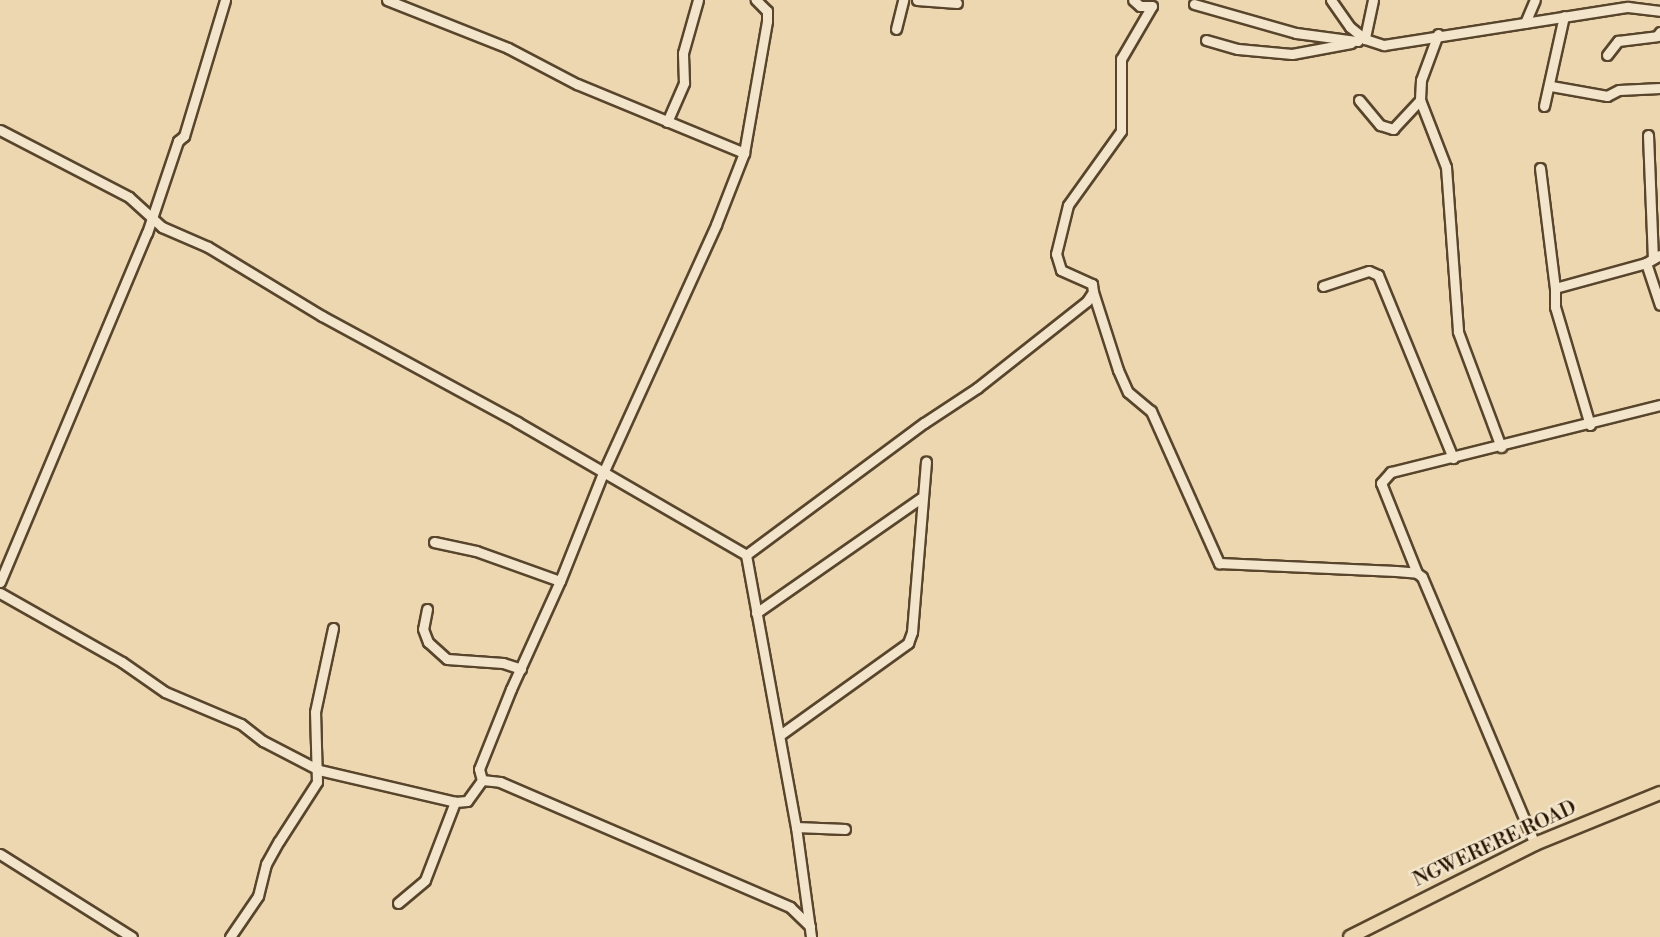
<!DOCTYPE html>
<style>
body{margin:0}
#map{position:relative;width:1660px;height:937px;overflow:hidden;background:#ecd7b0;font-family:"Libre Bodoni",serif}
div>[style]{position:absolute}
.roads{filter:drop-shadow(2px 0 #58452c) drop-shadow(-2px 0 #58452c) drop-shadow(0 2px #58452c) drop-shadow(0 -2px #58452c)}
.minor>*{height:9px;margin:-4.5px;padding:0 4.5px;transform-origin:4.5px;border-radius:4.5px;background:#f3e5cc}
.major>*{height:12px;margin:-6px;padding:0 6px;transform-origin:6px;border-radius:6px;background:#ecd7b0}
span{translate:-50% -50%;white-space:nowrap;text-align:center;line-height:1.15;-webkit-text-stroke:5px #f3e5cc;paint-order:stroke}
.street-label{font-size:20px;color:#261400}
</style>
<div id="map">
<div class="roads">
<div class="minor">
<div style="left:387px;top:0;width:130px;rotate:21.6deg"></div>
<div style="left:508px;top:48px;width:78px;rotate:27.6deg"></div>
<div style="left:577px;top:84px;width:181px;rotate:22.4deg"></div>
<div style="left:744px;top:153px;width:77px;rotate:111.3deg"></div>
<div style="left:716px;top:225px;width:273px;rotate:114.5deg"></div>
<div style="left:603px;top:473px;width:116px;rotate:111.7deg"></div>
<div style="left:560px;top:581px;width:119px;rotate:114.4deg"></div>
<div style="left:511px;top:689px;width:86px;rotate:111.8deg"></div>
<div style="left:479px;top:769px;width:11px;rotate:75deg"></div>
<div style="left:917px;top:0;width:40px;rotate:4.3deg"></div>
<div style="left:1331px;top:0;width:33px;rotate:55deg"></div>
<div style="left:1350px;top:27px;width:19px;rotate:39deg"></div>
<div style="left:1373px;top:0;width:40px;rotate:102deg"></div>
<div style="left:1365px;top:39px;width:20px;rotate:18deg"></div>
<div style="left:1384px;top:45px;width:247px;rotate:-8.9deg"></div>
<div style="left:1628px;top:7px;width:32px;rotate:7deg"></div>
<div style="left:1194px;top:4px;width:106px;rotate:15.9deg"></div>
<div style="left:1296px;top:33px;width:62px;rotate:7.5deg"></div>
<div style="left:1525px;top:23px;width:25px;rotate:-67deg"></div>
<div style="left:896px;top:29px;width:30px;rotate:-76deg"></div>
<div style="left:1438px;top:34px;width:49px;rotate:110.3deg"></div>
<div style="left:1421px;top:80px;width:20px;rotate:93deg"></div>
<div style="left:1420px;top:100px;width:72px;rotate:68.8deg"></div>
<div style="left:1446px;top:167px;width:165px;rotate:85.8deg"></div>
<div style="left:1458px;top:332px;width:123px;rotate:69.5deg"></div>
<div style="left:1206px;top:40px;width:33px;rotate:16deg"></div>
<div style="left:1238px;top:49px;width:54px;rotate:5.3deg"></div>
<div style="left:1292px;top:54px;width:60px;rotate:-10.6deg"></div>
<div style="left:1607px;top:55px;width:18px;rotate:-52deg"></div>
<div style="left:1618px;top:41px;width:39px;rotate:-7deg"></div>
<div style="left:1657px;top:36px;width:5px;rotate:-53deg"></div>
<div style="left:1551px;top:86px;width:57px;rotate:10.1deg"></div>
<div style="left:1607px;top:96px;width:13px;rotate:-27deg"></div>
<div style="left:1619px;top:90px;width:41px;rotate:-2.8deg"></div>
<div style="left:1359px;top:100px;width:33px;rotate:50deg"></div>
<div style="left:1380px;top:125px;width:14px;rotate:17deg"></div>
<div style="left:1393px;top:129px;width:40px;rotate:-47deg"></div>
<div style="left:1544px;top:106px;width:92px;rotate:-77.5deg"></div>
<div style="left:667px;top:122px;width:43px;rotate:-66.4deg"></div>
<div style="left:684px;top:83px;width:30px;rotate:-92deg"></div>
<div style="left:683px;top:53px;width:55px;rotate:-74.2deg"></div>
<div style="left:0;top:130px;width:145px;rotate:27.4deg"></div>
<div style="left:129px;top:197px;width:45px;rotate:42.3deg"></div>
<div style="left:162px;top:227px;width:50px;rotate:23.5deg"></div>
<div style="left:208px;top:247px;width:133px;rotate:31.2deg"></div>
<div style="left:322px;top:316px;width:222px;rotate:28.5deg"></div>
<div style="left:517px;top:422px;width:265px;rotate:30.1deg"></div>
<div style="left:746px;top:555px;width:277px;rotate:79.6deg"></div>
<div style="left:796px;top:827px;width:111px;rotate:82.2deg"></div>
<div style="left:1648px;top:135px;width:122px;rotate:87.7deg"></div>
<div style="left:744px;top:153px;width:134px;rotate:-80.1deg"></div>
<div style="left:767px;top:21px;width:10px;rotate:-90deg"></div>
<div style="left:767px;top:11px;width:16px;rotate:-135deg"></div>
<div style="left:1540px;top:168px;width:121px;rotate:82.9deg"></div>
<div style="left:1646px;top:263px;width:44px;rotate:71.6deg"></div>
<div style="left:1323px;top:286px;width:48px;rotate:-18.1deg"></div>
<div style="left:1369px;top:271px;width:10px;rotate:24deg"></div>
<div style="left:1378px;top:275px;width:198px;rotate:67.7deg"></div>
<div style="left:1093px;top:292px;width:82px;rotate:72.2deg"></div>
<div style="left:1118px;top:370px;width:24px;rotate:66deg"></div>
<div style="left:1128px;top:392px;width:30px;rotate:40deg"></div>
<div style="left:1151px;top:411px;width:167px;rotate:65.9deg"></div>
<div style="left:1219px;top:563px;width:177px;rotate:2.6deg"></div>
<div style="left:1396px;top:571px;width:21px;rotate:5deg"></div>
<div style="left:1417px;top:573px;width:6px;rotate:39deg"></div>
<div style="left:1422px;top:577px;width:290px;rotate:67.1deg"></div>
<div style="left:1590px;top:425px;width:123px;rotate:-106.5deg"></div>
<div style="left:1555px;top:307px;width:19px;rotate:-90deg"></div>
<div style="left:1555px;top:288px;width:94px;rotate:-15.4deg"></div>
<div style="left:1646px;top:263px;width:16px;rotate:-30deg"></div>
<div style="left:434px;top:542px;width:43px;rotate:12.1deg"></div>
<div style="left:476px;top:551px;width:89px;rotate:19.7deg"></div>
<div style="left:746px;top:555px;width:222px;rotate:-36.6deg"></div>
<div style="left:924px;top:423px;width:64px;rotate:-33.4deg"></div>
<div style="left:977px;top:388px;width:140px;rotate:-38.3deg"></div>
<div style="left:1087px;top:301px;width:11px;rotate:-56deg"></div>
<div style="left:1093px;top:292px;width:8px;rotate:-97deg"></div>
<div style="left:1092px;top:284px;width:34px;rotate:-156deg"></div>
<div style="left:1061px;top:270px;width:17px;rotate:-107deg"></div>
<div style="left:1056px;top:254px;width:50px;rotate:-76.2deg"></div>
<div style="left:1068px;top:205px;width:91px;rotate:-54.4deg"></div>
<div style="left:1121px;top:131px;width:72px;rotate:-90deg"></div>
<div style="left:1121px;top:59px;width:61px;rotate:-59.7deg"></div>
<div style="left:1152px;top:6px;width:12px;rotate:180deg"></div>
<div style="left:1140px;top:6px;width:9px;rotate:-139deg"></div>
<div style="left:1417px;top:573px;width:97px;rotate:-111.8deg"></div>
<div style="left:1381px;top:483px;width:15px;rotate:-48deg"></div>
<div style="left:1391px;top:472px;width:277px;rotate:-14deg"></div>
<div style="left:0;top:582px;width:379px;rotate:-67.2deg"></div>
<div style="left:147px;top:233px;width:97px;rotate:-71.4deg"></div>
<div style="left:178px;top:141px;width:8px;rotate:-40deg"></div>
<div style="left:184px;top:136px;width:142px;rotate:-73.2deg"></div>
<div style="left:0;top:593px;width:140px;rotate:29.5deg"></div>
<div style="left:122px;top:662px;width:52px;rotate:34.9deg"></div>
<div style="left:165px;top:692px;width:82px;rotate:22.8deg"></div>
<div style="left:241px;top:724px;width:28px;rotate:38deg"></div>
<div style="left:263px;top:741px;width:63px;rotate:27.4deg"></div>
<div style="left:319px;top:770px;width:140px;rotate:13.2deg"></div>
<div style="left:455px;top:802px;width:12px;rotate:-5deg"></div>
<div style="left:467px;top:801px;width:26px;rotate:-54deg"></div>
<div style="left:482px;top:780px;width:18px;rotate:6deg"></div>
<div style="left:500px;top:782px;width:316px;rotate:23.3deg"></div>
<div style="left:790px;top:907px;width:28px;rotate:44deg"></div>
<div style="left:427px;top:609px;width:20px;rotate:101deg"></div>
<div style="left:423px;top:629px;width:14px;rotate:69deg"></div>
<div style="left:428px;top:642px;width:25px;rotate:42deg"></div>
<div style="left:447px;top:659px;width:56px;rotate:4.1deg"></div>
<div style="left:503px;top:663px;width:19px;rotate:18deg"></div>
<div style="left:756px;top:613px;width:201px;rotate:-34.9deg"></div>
<div style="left:780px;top:735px;width:158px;rotate:-35.7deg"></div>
<div style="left:908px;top:643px;width:12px;rotate:-70deg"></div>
<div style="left:912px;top:632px;width:171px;rotate:-85.3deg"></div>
<div style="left:796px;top:827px;width:49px;rotate:2.3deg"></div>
<div style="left:0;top:854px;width:156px;rotate:32.2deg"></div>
<div style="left:398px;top:903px;width:35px;rotate:-40deg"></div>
<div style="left:425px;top:880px;width:84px;rotate:-69deg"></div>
<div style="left:230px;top:937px;width:50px;rotate:-55.7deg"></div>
<div style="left:258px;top:896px;width:33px;rotate:-76deg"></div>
<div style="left:266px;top:864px;width:26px;rotate:-61deg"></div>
<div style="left:279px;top:841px;width:70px;rotate:-57.2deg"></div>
<div style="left:317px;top:782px;width:70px;rotate:-91.6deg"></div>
<div style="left:315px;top:712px;width:86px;rotate:-77.9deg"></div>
</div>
<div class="major">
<div style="left:1350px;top:937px;width:207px;rotate:-26.7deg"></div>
<div style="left:1535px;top:844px;width:135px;rotate:-22.2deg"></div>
</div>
</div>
<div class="street-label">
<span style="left:1495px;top:844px;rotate:-25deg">NGWERERE ROAD</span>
</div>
</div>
